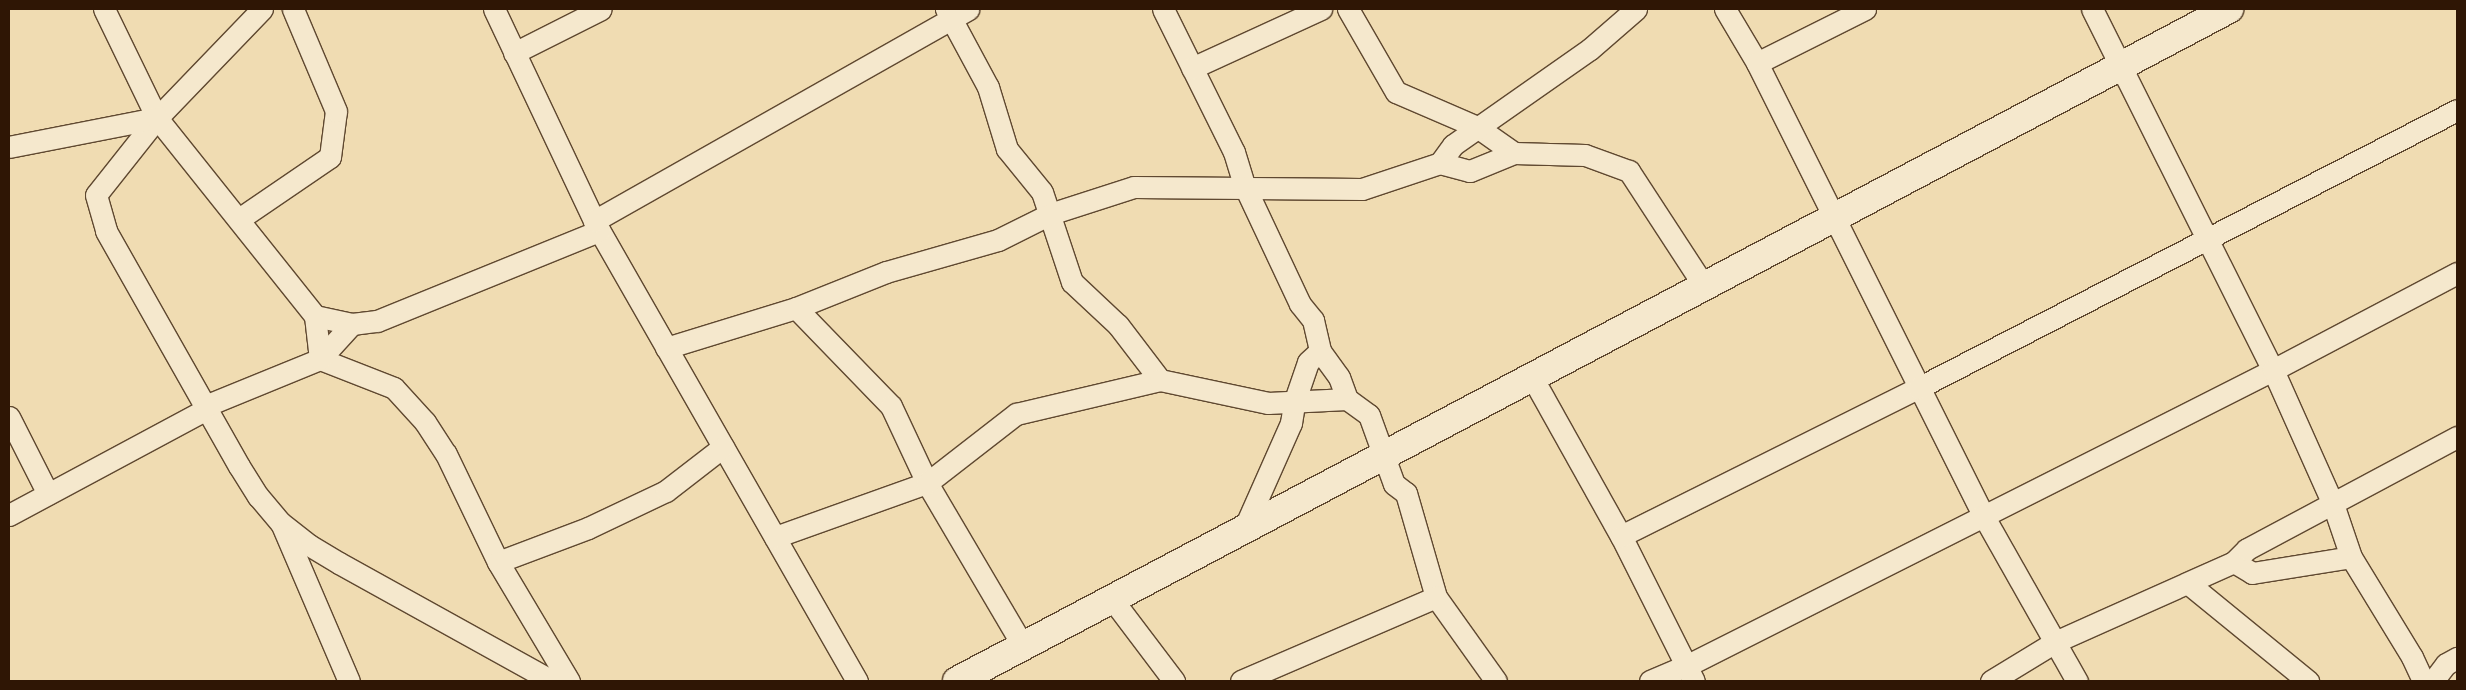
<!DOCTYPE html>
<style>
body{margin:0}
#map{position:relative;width:2466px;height:690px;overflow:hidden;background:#f0dcb2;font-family:Vollkorn,serif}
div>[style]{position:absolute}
.roads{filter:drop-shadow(1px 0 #5f4830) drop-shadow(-1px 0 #5f4830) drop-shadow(0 1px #5f4830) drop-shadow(0 -1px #5f4830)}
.street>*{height:21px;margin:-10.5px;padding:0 10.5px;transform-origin:10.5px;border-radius:10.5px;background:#f5e8cd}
.secondary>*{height:28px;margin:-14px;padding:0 14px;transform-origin:14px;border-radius:14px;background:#f5e8cd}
span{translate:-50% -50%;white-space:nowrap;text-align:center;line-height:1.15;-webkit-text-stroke:4px #f5e8cd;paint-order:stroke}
.frame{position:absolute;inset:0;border:10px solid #2f1605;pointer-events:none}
</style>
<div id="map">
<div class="roads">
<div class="street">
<div style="left:104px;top:9px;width:121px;rotate:64.1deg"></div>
<div style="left:262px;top:9px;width:151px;rotate:133.9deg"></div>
<div style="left:157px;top:118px;width:98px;rotate:128.4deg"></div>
<div style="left:96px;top:195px;width:37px;rotate:74deg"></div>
<div style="left:106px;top:231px;width:270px;rotate:60.5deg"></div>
<div style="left:239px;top:466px;width:36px;rotate:58deg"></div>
<div style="left:258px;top:496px;width:35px;rotate:50deg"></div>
<div style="left:281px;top:523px;width:36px;rotate:38deg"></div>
<div style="left:309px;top:545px;width:35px;rotate:31deg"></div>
<div style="left:339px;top:563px;width:244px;rotate:29deg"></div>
<div style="left:494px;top:9px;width:234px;rotate:64.7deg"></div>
<div style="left:594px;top:221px;width:530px;rotate:60.24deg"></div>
<div style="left:946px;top:9px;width:89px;rotate:61.7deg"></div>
<div style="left:988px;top:87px;width:65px;rotate:73deg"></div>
<div style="left:1007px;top:149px;width:55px;rotate:50.9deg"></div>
<div style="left:1042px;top:192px;width:95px;rotate:71.6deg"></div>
<div style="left:1072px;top:282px;width:63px;rotate:43.1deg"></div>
<div style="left:1118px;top:325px;width:69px;rotate:52.6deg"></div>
<div style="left:1163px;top:9px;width:160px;rotate:63.6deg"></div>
<div style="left:1234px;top:152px;width:37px;rotate:73deg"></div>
<div style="left:1245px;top:187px;width:129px;rotate:64.8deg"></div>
<div style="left:1300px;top:304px;width:21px;rotate:51deg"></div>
<div style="left:1313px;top:320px;width:32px;rotate:77deg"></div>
<div style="left:1320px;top:351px;width:32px;rotate:54deg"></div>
<div style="left:1339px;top:377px;width:23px;rotate:70deg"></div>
<div style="left:1347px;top:399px;width:27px;rotate:36deg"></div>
<div style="left:1369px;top:415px;width:73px;rotate:70.1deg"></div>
<div style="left:1394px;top:484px;width:15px;rotate:37deg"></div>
<div style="left:1406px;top:493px;width:108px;rotate:73.9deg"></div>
<div style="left:1436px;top:597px;width:103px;rotate:54.5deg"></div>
<div style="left:1348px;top:9px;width:96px;rotate:60deg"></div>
<div style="left:1396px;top:92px;width:88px;rotate:23.4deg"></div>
<div style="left:1477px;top:127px;width:45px;rotate:35.1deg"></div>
<div style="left:1725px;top:9px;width:63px;rotate:59.3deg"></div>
<div style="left:1757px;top:63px;width:505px;rotate:63.43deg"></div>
<div style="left:1983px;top:515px;width:191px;rotate:60.5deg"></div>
<div style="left:2092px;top:9px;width:404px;rotate:63.4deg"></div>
<div style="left:2273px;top:370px;width:147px;rotate:65.9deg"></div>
<div style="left:2333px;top:504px;width:56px;rotate:71.2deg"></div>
<div style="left:2351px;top:557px;width:117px;rotate:58.6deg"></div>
<div style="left:2412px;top:657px;width:26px;rotate:65deg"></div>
<div style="left:514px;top:53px;width:97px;rotate:-26.8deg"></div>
<div style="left:1757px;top:63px;width:121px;rotate:-26.6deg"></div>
<div style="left:1192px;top:68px;width:142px;rotate:-24.6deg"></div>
<div style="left:9px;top:147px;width:151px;rotate:-11.1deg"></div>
<div style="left:157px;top:118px;width:253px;rotate:51.4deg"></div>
<div style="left:315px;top:316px;width:38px;rotate:12deg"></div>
<div style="left:352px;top:324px;width:25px;rotate:-7deg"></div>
<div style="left:377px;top:321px;width:240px;rotate:-22.1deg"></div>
<div style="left:1440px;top:163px;width:22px;rotate:-54deg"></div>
<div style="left:1453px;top:145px;width:167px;rotate:-35deg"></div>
<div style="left:1590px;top:49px;width:61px;rotate:-41deg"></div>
<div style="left:239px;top:219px;width:110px;rotate:-34.3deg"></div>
<div style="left:330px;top:157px;width:46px;rotate:-82.6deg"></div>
<div style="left:336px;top:111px;width:111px;rotate:-112.9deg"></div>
<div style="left:594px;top:221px;width:430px;rotate:-29.5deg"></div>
<div style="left:796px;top:308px;width:136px;rotate:45.9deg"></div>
<div style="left:891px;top:406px;width:85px;rotate:64.9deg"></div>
<div style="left:927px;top:483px;width:189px;rotate:59.5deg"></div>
<div style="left:315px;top:316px;width:43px;rotate:83.4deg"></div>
<div style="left:320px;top:359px;width:79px;rotate:21.4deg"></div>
<div style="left:394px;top:388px;width:46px;rotate:47.6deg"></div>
<div style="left:425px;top:422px;width:38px;rotate:57deg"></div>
<div style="left:446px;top:454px;width:120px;rotate:64.3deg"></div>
<div style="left:498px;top:562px;width:96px;rotate:-20.7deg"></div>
<div style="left:588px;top:528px;width:86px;rotate:-25.4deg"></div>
<div style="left:666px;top:491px;width:72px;rotate:-37.7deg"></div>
<div style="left:666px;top:348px;width:136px;rotate:-17.1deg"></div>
<div style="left:796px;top:308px;width:97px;rotate:-21.8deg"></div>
<div style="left:886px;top:272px;width:116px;rotate:-15.9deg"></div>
<div style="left:998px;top:240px;width:58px;rotate:-26.6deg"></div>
<div style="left:1050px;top:214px;width:88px;rotate:-17.8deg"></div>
<div style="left:1134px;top:187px;width:228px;rotate:0.5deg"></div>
<div style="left:1362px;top:189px;width:82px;rotate:-18.4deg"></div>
<div style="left:1440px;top:163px;width:31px;rotate:15deg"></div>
<div style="left:1470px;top:171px;width:48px;rotate:-22.2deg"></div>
<div style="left:1514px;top:153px;width:71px;rotate:1.6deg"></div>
<div style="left:1585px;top:155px;width:47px;rotate:20deg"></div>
<div style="left:1629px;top:171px;width:137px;rotate:56.9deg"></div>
<div style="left:1532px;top:377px;width:182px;rotate:60.8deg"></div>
<div style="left:1621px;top:536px;width:162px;rotate:63.3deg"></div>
<div style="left:9px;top:417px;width:86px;rotate:63.1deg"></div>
<div style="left:9px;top:515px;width:220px;rotate:-28.2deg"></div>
<div style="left:203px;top:411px;width:5px;rotate:-68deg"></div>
<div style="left:205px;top:406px;width:124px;rotate:-22.2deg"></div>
<div style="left:320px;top:359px;width:47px;rotate:-47.6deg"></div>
<div style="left:282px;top:525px;width:170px;rotate:66.8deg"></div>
<div style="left:1244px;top:529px;width:116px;rotate:-66.1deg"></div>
<div style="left:1291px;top:423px;width:20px;rotate:-81deg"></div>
<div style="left:1294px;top:403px;width:43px;rotate:-71.1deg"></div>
<div style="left:1308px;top:362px;width:16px;rotate:-43deg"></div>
<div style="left:1621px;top:536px;width:332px;rotate:-26.5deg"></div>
<div style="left:1918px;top:388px;width:606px;rotate:-27.28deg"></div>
<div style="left:775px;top:537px;width:161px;rotate:-19.6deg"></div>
<div style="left:927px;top:483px;width:113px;rotate:-37.8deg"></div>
<div style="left:1016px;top:414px;width:148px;rotate:-13.3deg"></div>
<div style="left:1160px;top:380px;width:110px;rotate:12deg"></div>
<div style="left:1268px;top:403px;width:79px;rotate:-2.9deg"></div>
<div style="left:498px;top:562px;width:139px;rotate:59.2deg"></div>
<div style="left:2234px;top:562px;width:21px;rotate:31deg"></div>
<div style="left:2252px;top:573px;width:100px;rotate:-9.2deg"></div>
<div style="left:2189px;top:584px;width:154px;rotate:39.2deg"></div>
<div style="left:1112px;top:599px;width:103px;rotate:52.9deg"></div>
<div style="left:1241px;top:681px;width:212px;rotate:-23.3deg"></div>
<div style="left:1650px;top:681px;width:39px;rotate:-23deg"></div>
<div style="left:1686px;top:666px;width:657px;rotate:-26.76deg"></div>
<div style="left:2273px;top:370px;width:208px;rotate:-27.8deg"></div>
<div style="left:1991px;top:681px;width:75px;rotate:-31.4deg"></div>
<div style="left:2055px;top:642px;width:196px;rotate:-24.1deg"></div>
<div style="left:2234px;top:562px;width:18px;rotate:-45deg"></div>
<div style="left:2247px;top:549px;width:238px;rotate:-28.1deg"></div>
<div style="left:2433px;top:681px;width:21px;rotate:-53deg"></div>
<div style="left:2446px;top:664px;width:13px;rotate:-29deg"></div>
</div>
<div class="secondary">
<div style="left:957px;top:681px;width:1439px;rotate:-27.85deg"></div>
</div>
</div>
<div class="frame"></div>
</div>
